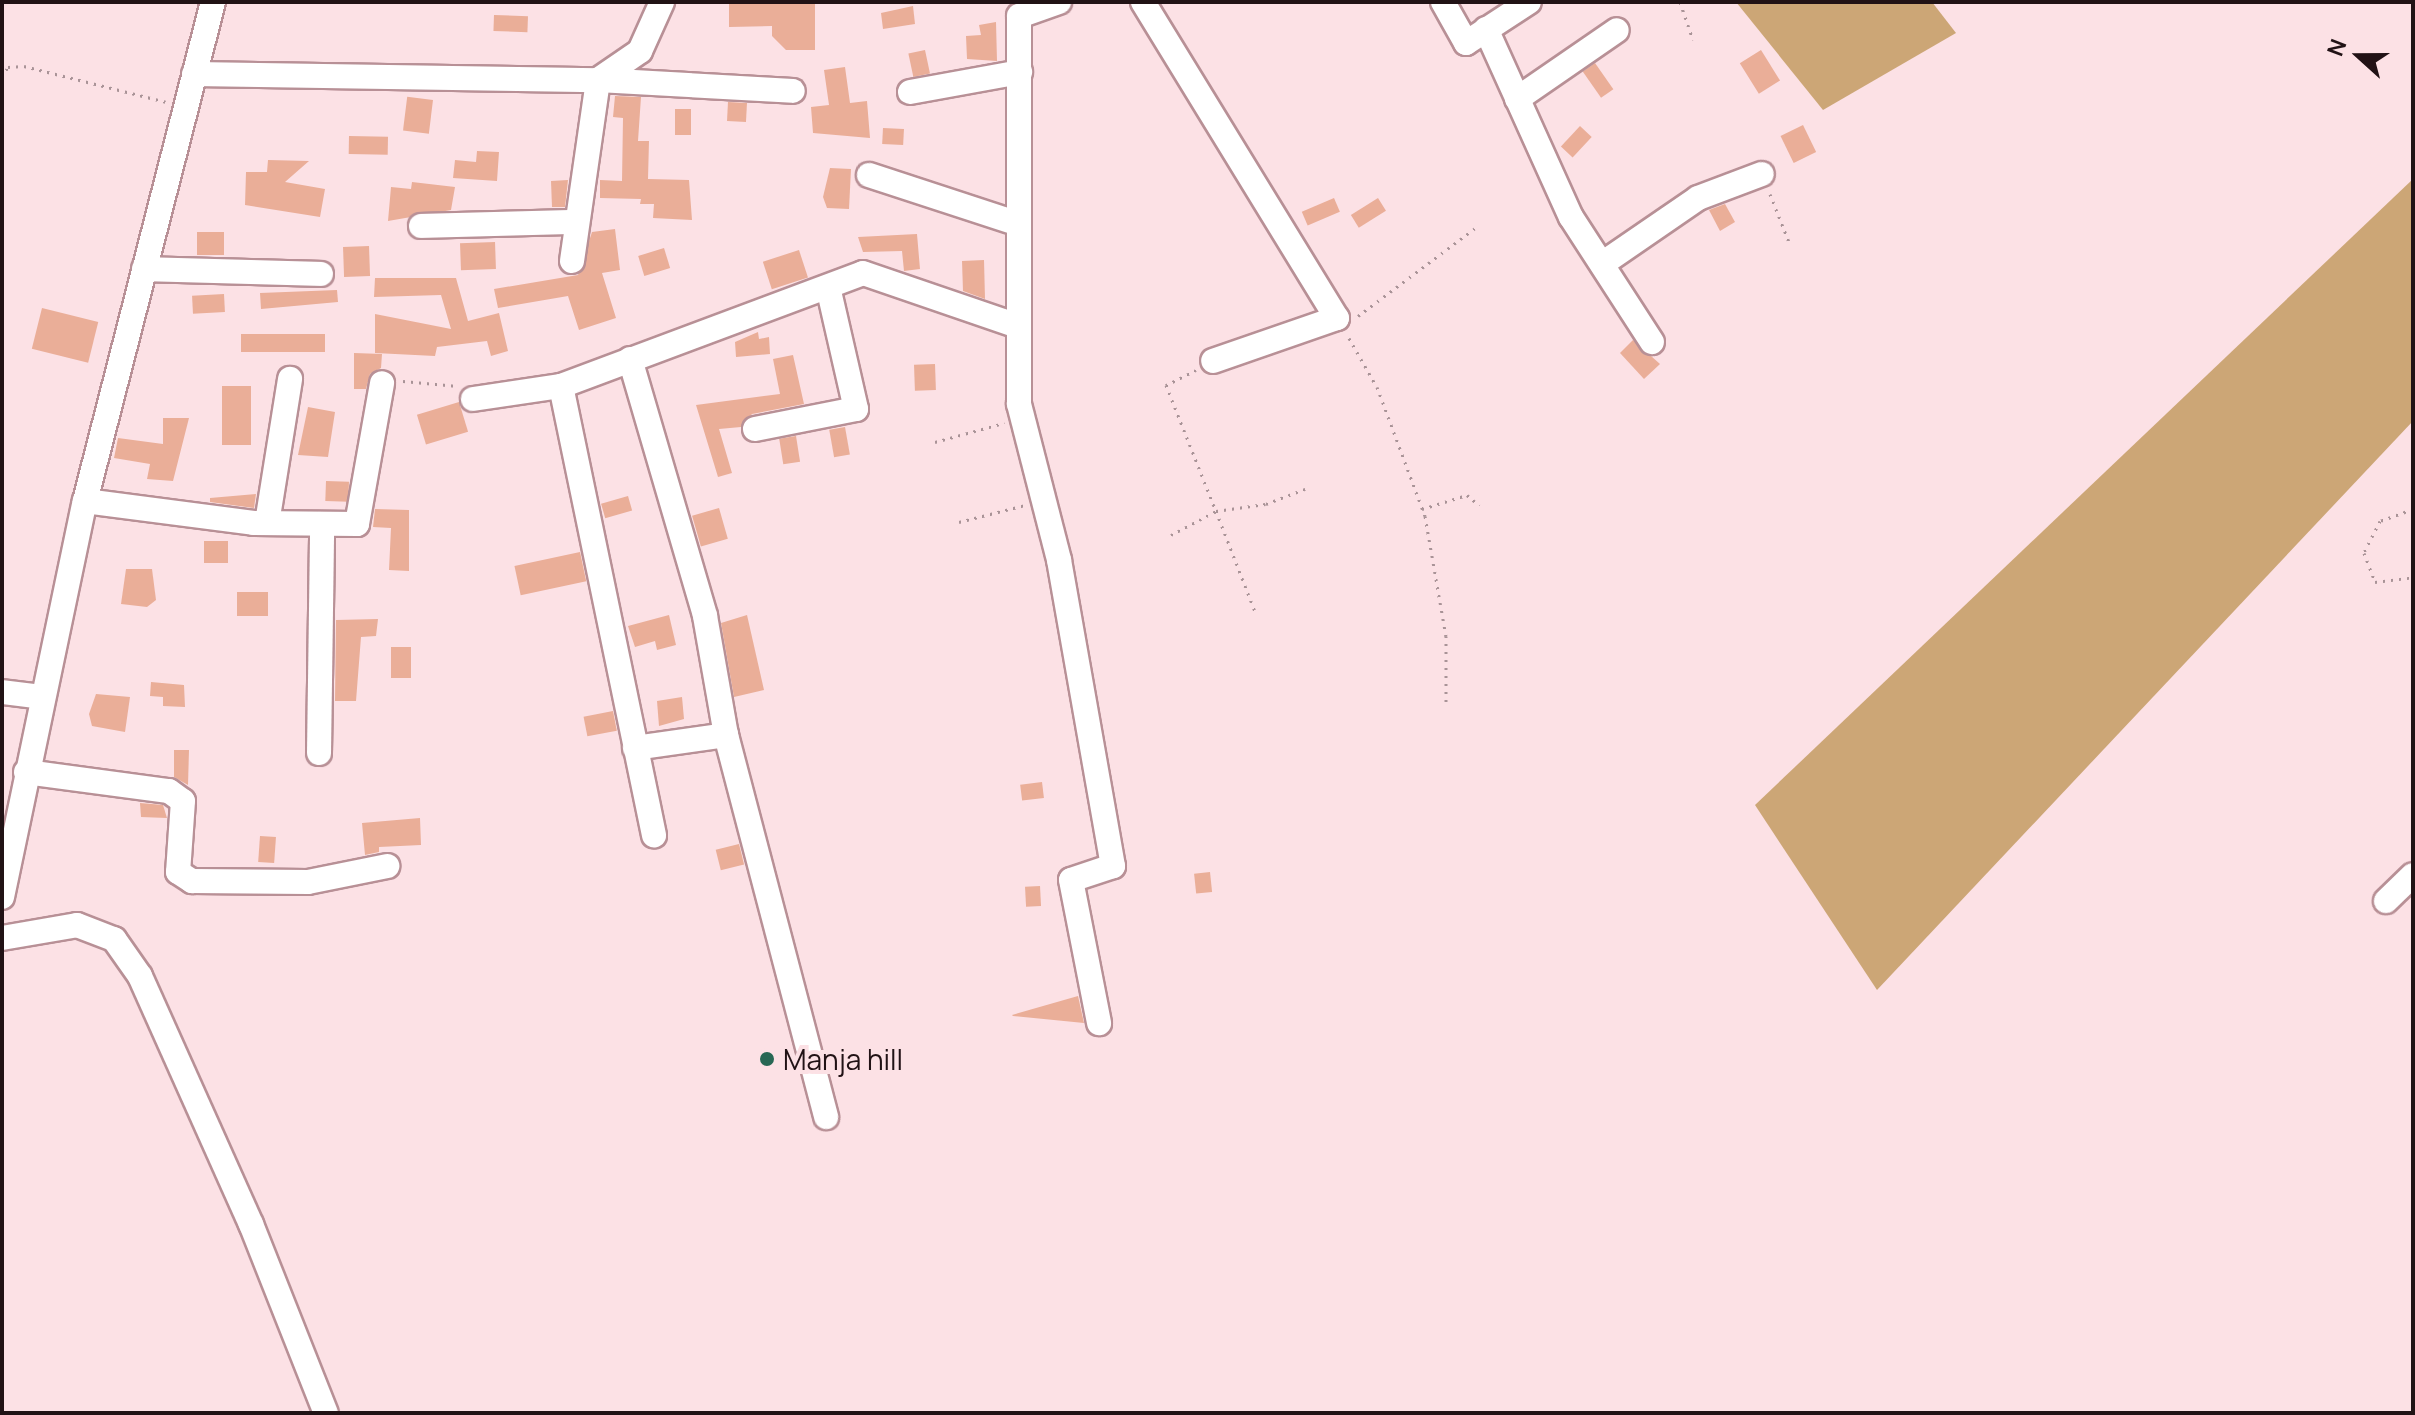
<!DOCTYPE html>
<style>
body{margin:0}
#map{position:relative;width:2415px;height:1415px;overflow:hidden;background:#fce1e5;font-family:Manrope,sans-serif}
div>[style]{position:absolute}
.forest>*{inset:0;background:#cca676}
.building>*{inset:0;background:#eaae98;transform-origin:0 0}
.path>*{height:3px;margin-top:-1.5px;transform-origin:0;background:repeating-linear-gradient(90deg,#a99397 0 2px,transparent 0 8px)}
.roads{filter:drop-shadow(2px 0 #b89096) drop-shadow(-2px 0 #b89096) drop-shadow(0 2px #b89096) drop-shadow(0 -2px #b89096)}
.minor>*{height:24px;margin:-12px;padding:0 12px;transform-origin:12px;border-radius:12px;background:#fff}
.dots>*{width:22px;height:22px;translate:-50% -50%;box-sizing:border-box;border:4px solid #fce1e5;border-radius:50%}
span{translate:-50% -50%;white-space:nowrap;text-align:center;line-height:1.15;-webkit-text-stroke:8px #fce1e5;paint-order:stroke}
.poi-label{font-size:28px;color:#211215}
.left{translate:0 -50%;text-align:left}
.frame{position:absolute;inset:0;border:4px solid #211215;pointer-events:none}
.north{position:absolute;left:2319px;top:16px;width:80px;height:80px;-webkit-text-stroke:6px #fce1e5;paint-order:stroke;rotate:291deg;font-size:22px;font-weight:700;line-height:32px;text-align:center;color:#211215}
.north::after{content:'';display:block;margin:auto;width:28px;height:36px;background:#211215;clip-path:polygon(50% 0,100% 100%,50% 72%,0 100%)}
</style>
<div id="map">
<div class="forest">
<div style="clip-path:polygon(1736px 2px,1932px 2px,1956px 33px,1823px 110px)"></div>
<div style="clip-path:polygon(2413px 179px,2413px 421px,1877px 990px,1755px 805px)"></div>
</div>
<div class="building">
<div style="clip-path:polygon(729px 2px,815px 2px,815px 50px,786px 50px,772px 36px,772px 26px,729px 27px)"></div>
<div style="clip-path:polygon(913px 6px,915px 24px,883px 29px,881px 13px)"></div>
<div style="left:494px;top:15px;width:34px;height:16px;rotate:2deg"></div>
<div style="clip-path:polygon(996px 22px,997px 61px,967px 59px,966px 36px,981px 35px,979px 25px)"></div>
<div style="left:925px;top:50px;width:24px;height:17px;rotate:78deg"></div>
<div style="left:1761px;top:50px;width:36px;height:25px;rotate:58deg"></div>
<div style="left:1595px;top:63px;width:32px;height:15px;rotate:55deg"></div>
<div style="clip-path:polygon(845px 67px,850px 103px,867px 101px,870px 138px,813px 133px,811px 107px,829px 105px,824px 70px)"></div>
<div style="clip-path:polygon(615px 96px,641px 97px,638px 141px,649px 141px,648px 179px,689px 180px,692px 220px,653px 218px,654px 204px,640px 204px,641px 199px,600px 198px,600px 180px,622px 181px,623px 118px,613px 117px)"></div>
<div style="left:433px;top:100px;width:34px;height:26px;rotate:97deg"></div>
<div style="left:728px;top:102px;width:19px;height:19px;rotate:3deg"></div>
<div style="left:675px;top:109px;width:16px;height:26px"></div>
<div style="left:1803px;top:125px;width:30px;height:25px;rotate:64deg"></div>
<div style="left:1580px;top:126px;width:16px;height:28px;rotate:43deg"></div>
<div style="left:883px;top:128px;width:21px;height:16px;rotate:3deg"></div>
<div style="left:349px;top:136px;width:39px;height:18px;rotate:1deg"></div>
<div style="clip-path:polygon(477px 151px,499px 152px,497px 181px,453px 178px,455px 160px,476px 162px)"></div>
<div style="clip-path:polygon(268px 160px,309px 161px,285px 182px,325px 189px,320px 217px,245px 205px,246px 172px,267px 172px)"></div>
<div style="clip-path:polygon(830px 168px,851px 169px,849px 209px,827px 208px,823px 197px)"></div>
<div style="clip-path:polygon(568px 180px,565px 207px,552px 207px,551px 181px)"></div>
<div style="clip-path:polygon(412px 182px,455px 187px,451px 210px,388px 221px,391px 187px,411px 189px)"></div>
<div style="left:1334px;top:198px;width:15px;height:35px;rotate:67deg"></div>
<div style="left:1378px;top:198px;width:15px;height:32px;rotate:58deg"></div>
<div style="clip-path:polygon(1725px 204px,1735px 222px,1720px 231px,1709px 210px)"></div>
<div style="clip-path:polygon(615px 229px,620px 270px,602px 273px,616px 318px,579px 330px,568px 296px,498px 308px,494px 289px,578px 275px,592px 232px)"></div>
<div style="left:197px;top:232px;width:27px;height:23px"></div>
<div style="clip-path:polygon(917px 234px,920px 269px,904px 271px,902px 251px,863px 252px,858px 237px)"></div>
<div style="left:495px;top:242px;width:27px;height:35px;rotate:88deg"></div>
<div style="left:369px;top:246px;width:30px;height:26px;rotate:88deg"></div>
<div style="left:664px;top:248px;width:21px;height:27px;rotate:73deg"></div>
<div style="left:799px;top:250px;width:29px;height:38px;rotate:72deg"></div>
<div style="clip-path:polygon(984px 260px,985px 299px,963px 291px,962px 261px)"></div>
<div style="clip-path:polygon(375px 278px,456px 278px,468px 321px,499px 313px,508px 351px,491px 356px,487px 341px,437px 347px,435px 356px,375px 353px,375px 314px,451px 329px,441px 295px,374px 297px)"></div>
<div style="clip-path:polygon(337px 290px,338px 302px,261px 309px,260px 293px)"></div>
<div style="left:224px;top:294px;width:18px;height:32px;rotate:87deg"></div>
<div style="left:42px;top:308px;width:58px;height:42px;rotate:14deg"></div>
<div style="clip-path:polygon(758px 332px,759px 339px,769px 337px,770px 354px,736px 357px,735px 342px)"></div>
<div style="left:241px;top:334px;width:84px;height:18px"></div>
<div style="clip-path:polygon(1633px 340px,1660px 364px,1644px 379px,1620px 353px)"></div>
<div style="clip-path:polygon(354px 353px,382px 354px,381px 368px,370px 374px,366px 389px,354px 389px)"></div>
<div style="clip-path:polygon(793px 355px,804px 404px,752px 414px,741px 427px,719px 429px,732px 473px,718px 477px,696px 405px,780px 394px,773px 359px)"></div>
<div style="left:935px;top:364px;width:26px;height:21px;rotate:88deg"></div>
<div style="left:222px;top:386px;width:29px;height:59px"></div>
<div style="left:459px;top:402px;width:31px;height:44px;rotate:73deg"></div>
<div style="clip-path:polygon(308px 407px,335px 412px,328px 457px,298px 455px)"></div>
<div style="clip-path:polygon(163px 418px,189px 418px,173px 481px,147px 479px,150px 464px,114px 458px,118px 438px,163px 444px)"></div>
<div style="left:845px;top:427px;width:28px;height:16px;rotate:80deg"></div>
<div style="left:796px;top:436px;width:26px;height:17px;rotate:81deg"></div>
<div style="left:326px;top:481px;width:23px;height:20px;rotate:2deg"></div>
<div style="clip-path:polygon(256px 494px,254px 508px,210px 502px,210px 498px)"></div>
<div style="left:628px;top:496px;width:15px;height:28px;rotate:74deg"></div>
<div style="left:719px;top:508px;width:32px;height:28px;rotate:74deg"></div>
<div style="clip-path:polygon(375px 509px,409px 510px,409px 571px,389px 570px,391px 528px,373px 527px)"></div>
<div style="left:204px;top:541px;width:24px;height:22px"></div>
<div style="left:580px;top:552px;width:30px;height:67px;rotate:78deg"></div>
<div style="clip-path:polygon(126px 569px,152px 569px,156px 600px,147px 607px,121px 604px)"></div>
<div style="left:237px;top:592px;width:31px;height:24px"></div>
<div style="clip-path:polygon(669px 615px,676px 645px,657px 650px,655px 641px,635px 647px,628px 626px)"></div>
<div style="clip-path:polygon(747px 615px,764px 690px,734px 697px,721px 623px)"></div>
<div style="clip-path:polygon(378px 619px,376px 636px,361px 637px,356px 701px,335px 701px,336px 620px)"></div>
<div style="left:391px;top:647px;width:20px;height:31px"></div>
<div style="clip-path:polygon(151px 682px,184px 685px,185px 707px,163px 706px,163px 697px,150px 696px)"></div>
<div style="clip-path:polygon(96px 694px,130px 697px,125px 732px,92px 726px,89px 714px)"></div>
<div style="clip-path:polygon(682px 697px,684px 719px,659px 726px,657px 701px)"></div>
<div style="left:613px;top:711px;width:20px;height:30px;rotate:79deg"></div>
<div style="clip-path:polygon(174px 750px,189px 750px,188px 785px,174px 777px)"></div>
<div style="left:1042px;top:782px;width:16px;height:22px;rotate:83deg"></div>
<div style="clip-path:polygon(140px 803px,163px 805px,167px 818px,141px 817px)"></div>
<div style="clip-path:polygon(420px 818px,421px 845px,379px 847px,379px 852px,365px 855px,362px 823px)"></div>
<div style="left:260px;top:836px;width:16px;height:26px;rotate:4deg"></div>
<div style="left:739px;top:844px;width:21px;height:24px;rotate:76deg"></div>
<div style="left:1210px;top:872px;width:20px;height:16px;rotate:84deg"></div>
<div style="left:1040px;top:886px;width:20px;height:15px;rotate:87deg"></div>
<div style="clip-path:polygon(1078px 996px,1084px 1023px,1013px 1016px,1012px 1015px)"></div>
</div>
<div class="path">
<div style="left:1680px;top:2px;width:40px;rotate:71.1deg"></div>
<div style="left:2px;top:77px;width:12px;rotate:-59deg"></div>
<div style="left:8px;top:67px;width:16px;rotate:-4deg"></div>
<div style="left:24px;top:66px;width:146px;rotate:14.2deg"></div>
<div style="left:1770px;top:194px;width:52px;rotate:68.4deg"></div>
<div style="left:1358px;top:316px;width:151px;rotate:-36.9deg"></div>
<div style="left:1349px;top:338px;width:56px;rotate:60.3deg"></div>
<div style="left:1377px;top:387px;width:138px;rotate:69.6deg"></div>
<div style="left:1425px;top:516px;width:122px;rotate:80.1deg"></div>
<div style="left:1446px;top:636px;width:69px;rotate:90deg"></div>
<div style="left:1196px;top:370px;width:34px;rotate:153deg"></div>
<div style="left:1166px;top:385px;width:136px;rotate:68.4deg"></div>
<div style="left:1216px;top:511px;width:50px;rotate:-8deg"></div>
<div style="left:1266px;top:504px;width:42px;rotate:-21deg"></div>
<div style="left:403px;top:381px;width:55px;rotate:5.2deg"></div>
<div style="left:935px;top:442px;width:72px;rotate:-15.4deg"></div>
<div style="left:1422px;top:509px;width:47px;rotate:-17.3deg"></div>
<div style="left:1467px;top:495px;width:16px;rotate:40deg"></div>
<div style="left:2413px;top:509px;width:35px;rotate:160deg"></div>
<div style="left:2380px;top:521px;width:36px;rotate:117deg"></div>
<div style="left:2364px;top:553px;width:31px;rotate:69deg"></div>
<div style="left:2375px;top:582px;width:38px;rotate:-7deg"></div>
<div style="left:959px;top:522px;width:68px;rotate:-14.4deg"></div>
<div style="left:1171px;top:535px;width:51px;rotate:-28.1deg"></div>
<div style="left:1216px;top:511px;width:110px;rotate:68.8deg"></div>
</div>
<div class="roads">
<div class="minor">
<div style="left:1059px;top:2px;width:42px;rotate:160.7deg"></div>
<div style="left:1019px;top:16px;width:388px;rotate:90deg"></div>
<div style="left:1019px;top:404px;width:161px;rotate:75.6deg"></div>
<div style="left:1059px;top:560px;width:311px;rotate:80deg"></div>
<div style="left:1113px;top:866px;width:44px;rotate:161.6deg"></div>
<div style="left:1071px;top:880px;width:146px;rotate:78.9deg"></div>
<div style="left:1143px;top:2px;width:371px;rotate:58.5deg"></div>
<div style="left:1337px;top:318px;width:131px;rotate:160.9deg"></div>
<div style="left:1443px;top:2px;width:47px;rotate:60.7deg"></div>
<div style="left:1466px;top:43px;width:75px;rotate:-33.1deg"></div>
<div style="left:1486px;top:29px;width:206px;rotate:65.7deg"></div>
<div style="left:1571px;top:217px;width:149px;rotate:57.1deg"></div>
<div style="left:194px;top:74px;width:404px;rotate:0.9deg"></div>
<div style="left:598px;top:80px;width:195px;rotate:3.2deg"></div>
<div style="left:910px;top:92px;width:112px;rotate:-10.3deg"></div>
<div style="left:1517px;top:99px;width:121px;rotate:-34.6deg"></div>
<div style="left:869px;top:175px;width:155px;rotate:18.1deg"></div>
<div style="left:421px;top:226px;width:156px;rotate:-1.5deg"></div>
<div style="left:572px;top:261px;width:183px;rotate:-81.8deg"></div>
<div style="left:598px;top:80px;width:51px;rotate:-34.6deg"></div>
<div style="left:640px;top:51px;width:54px;rotate:-65.8deg"></div>
<div style="left:1602px;top:264px;width:116px;rotate:-34.5deg"></div>
<div style="left:1698px;top:198px;width:68px;rotate:-20.6deg"></div>
<div style="left:144px;top:269px;width:177px;rotate:1.6deg"></div>
<div style="left:630px;top:359px;width:268px;rotate:73.7deg"></div>
<div style="left:705px;top:616px;width:121px;rotate:80deg"></div>
<div style="left:726px;top:735px;width:395px;rotate:75.3deg"></div>
<div style="left:561px;top:386px;width:459px;rotate:78.3deg"></div>
<div style="left:473px;top:399px;width:89px;rotate:-8.4deg"></div>
<div style="left:561px;top:386px;width:322px;rotate:-20.5deg"></div>
<div style="left:863px;top:273px;width:164px;rotate:18.9deg"></div>
<div style="left:755px;top:429px;width:103px;rotate:-11.2deg"></div>
<div style="left:856px;top:409px;width:125px;rotate:-102.9deg"></div>
<div style="left:85px;top:501px;width:170px;rotate:7.4deg"></div>
<div style="left:254px;top:523px;width:103px;rotate:0.6deg"></div>
<div style="left:357px;top:524px;width:143px;rotate:-79.9deg"></div>
<div style="left:267px;top:523px;width:146px;rotate:-80.9deg"></div>
<div style="left:2px;top:692px;width:40px;rotate:7.1deg"></div>
<div style="left:635px;top:748px;width:92px;rotate:-8.1deg"></div>
<div style="left:319px;top:753px;width:229px;rotate:-89.2deg"></div>
<div style="left:26px;top:772px;width:144px;rotate:7.6deg"></div>
<div style="left:169px;top:791px;width:17px;rotate:36deg"></div>
<div style="left:183px;top:801px;width:71px;rotate:94deg"></div>
<div style="left:178px;top:872px;width:17px;rotate:33deg"></div>
<div style="left:192px;top:881px;width:116px;rotate:0.5deg"></div>
<div style="left:308px;top:882px;width:81px;rotate:-11.4deg"></div>
<div style="left:2px;top:897px;width:405px;rotate:-78.2deg"></div>
<div style="left:85px;top:501px;width:515px;rotate:-75.61deg"></div>
<div style="left:2386px;top:901px;width:37px;rotate:-44deg"></div>
<div style="left:2px;top:938px;width:76px;rotate:-9.8deg"></div>
<div style="left:77px;top:925px;width:40px;rotate:21deg"></div>
<div style="left:114px;top:939px;width:45px;rotate:54.9deg"></div>
<div style="left:140px;top:976px;width:272px;rotate:65.9deg"></div>
<div style="left:251px;top:1224px;width:203px;rotate:68.4deg"></div>
</div>
</div>
<div class="dots">
<div style="left:767px;top:1059px;background:#286754"></div>
</div>
<div class="poi-label">
<span class="left" style="left:783px;top:1059px">Manja hill</span>
</div>
<div class="frame"></div>
<div class="north">N</div>
</div>
